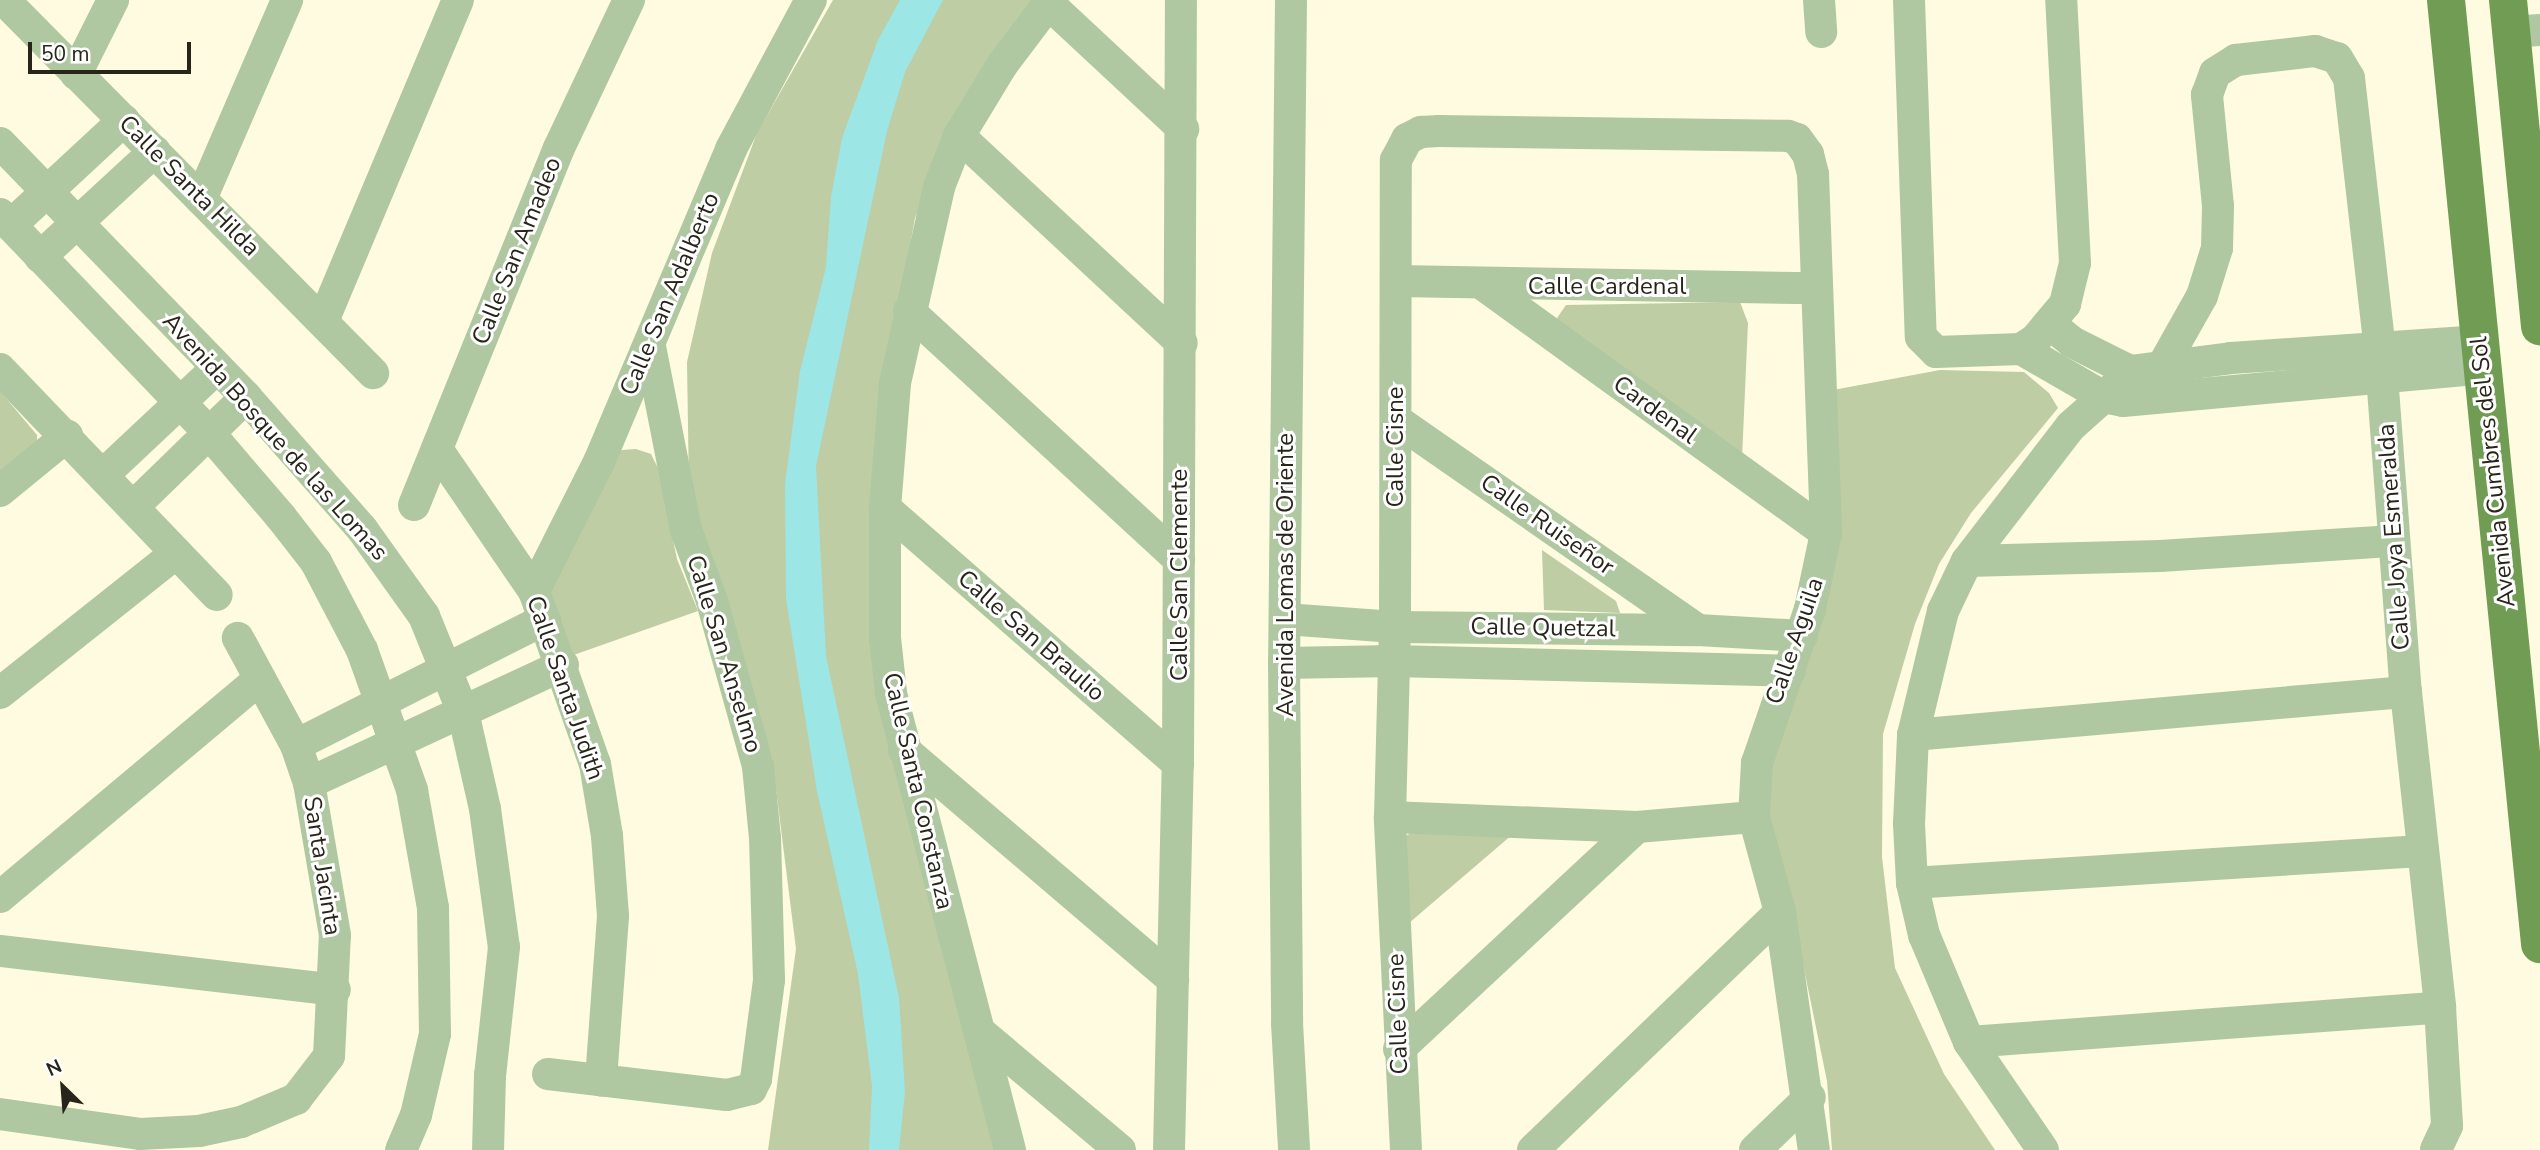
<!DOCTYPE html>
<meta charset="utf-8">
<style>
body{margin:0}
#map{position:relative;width:2540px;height:1150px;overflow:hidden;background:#fffbe1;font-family:"Nunito Sans",sans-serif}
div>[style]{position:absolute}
.green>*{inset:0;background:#becda4}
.water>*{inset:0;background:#9ce6e6}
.minor>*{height:32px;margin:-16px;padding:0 16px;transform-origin:16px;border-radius:16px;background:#afc8a1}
.major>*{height:38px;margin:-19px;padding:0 19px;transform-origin:19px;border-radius:19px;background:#709c53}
span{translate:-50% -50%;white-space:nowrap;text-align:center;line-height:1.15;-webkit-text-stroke:6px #fff;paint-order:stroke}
.street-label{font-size:24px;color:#272519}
.north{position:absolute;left:28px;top:1052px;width:70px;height:70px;-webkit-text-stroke:5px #fff;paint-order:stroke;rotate:335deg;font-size:19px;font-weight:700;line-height:28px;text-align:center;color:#272519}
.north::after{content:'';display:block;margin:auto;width:24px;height:32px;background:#272519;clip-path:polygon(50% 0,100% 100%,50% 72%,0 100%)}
.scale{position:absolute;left:28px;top:42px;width:163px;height:32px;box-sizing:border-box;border:4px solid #272519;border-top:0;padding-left:9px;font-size:21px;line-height:24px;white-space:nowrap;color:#272519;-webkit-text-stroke:5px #fff;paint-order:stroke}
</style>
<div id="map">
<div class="green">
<div style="clip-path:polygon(833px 0,1037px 0,964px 109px,915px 218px,874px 446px,880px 673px,999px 1150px,768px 1150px,796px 949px,772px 757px,689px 489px,687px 362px,712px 253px,757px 133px)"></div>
<div style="clip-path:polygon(1740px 302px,1748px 323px,1742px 458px,1559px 330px,1557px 318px,1566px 305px)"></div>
<div style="clip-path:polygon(1940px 370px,2024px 372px,2049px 393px,2058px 408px,1971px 513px,1939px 564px,1915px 624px,1883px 734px,1882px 857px,1895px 968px,1944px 1074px,1995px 1150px,1832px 1150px,1827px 1081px,1796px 930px,1767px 834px,1769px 738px,1816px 642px,1829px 590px,1833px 390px)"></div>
<div style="clip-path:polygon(0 391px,37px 435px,37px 445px,0 478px)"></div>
<div style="clip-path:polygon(636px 449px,651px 454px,658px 468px,677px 559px,698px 611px,568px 657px,551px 592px,607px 460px,622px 450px)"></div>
<div style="clip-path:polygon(1542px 550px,1616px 601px,1620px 613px,1544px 610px)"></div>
<div style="clip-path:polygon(1421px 829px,1513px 834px,1395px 935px,1405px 836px)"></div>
</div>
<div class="water">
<div style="clip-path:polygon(900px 0,943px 0,905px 72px,887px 131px,816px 466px,826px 656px,899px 998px,905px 1092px,899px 1150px,869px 1150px,872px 1086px,858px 974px,817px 791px,786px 599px,785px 484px,800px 371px,826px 267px,831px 197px,842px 138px,878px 40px)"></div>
</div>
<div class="minor">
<div style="left:4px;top:0;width:525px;rotate:45.31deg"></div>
<div style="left:1291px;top:0;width:663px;rotate:90.6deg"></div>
<div style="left:1284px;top:663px;width:360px;rotate:89.5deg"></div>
<div style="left:1287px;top:1023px;width:127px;rotate:86.8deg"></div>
<div style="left:1819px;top:0;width:32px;rotate:86deg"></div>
<div style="left:1909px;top:0;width:337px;rotate:88deg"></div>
<div style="left:1921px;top:337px;width:21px;rotate:45deg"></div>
<div style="left:1936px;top:352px;width:85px;rotate:-2deg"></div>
<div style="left:2021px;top:349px;width:17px;rotate:-33deg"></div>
<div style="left:2035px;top:340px;width:47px;rotate:-50.2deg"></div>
<div style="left:2065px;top:304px;width:42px;rotate:-76.3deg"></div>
<div style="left:2075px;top:263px;width:263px;rotate:-93deg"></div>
<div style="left:1048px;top:3px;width:185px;rotate:43deg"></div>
<div style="left:2511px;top:32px;width:29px;rotate:-4deg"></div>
<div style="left:76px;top:74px;width:83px;rotate:-63.4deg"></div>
<div style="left:959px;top:136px;width:304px;rotate:42.9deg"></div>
<div style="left:0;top:143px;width:354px;rotate:45.9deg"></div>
<div style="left:246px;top:397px;width:176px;rotate:48.7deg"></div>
<div style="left:362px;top:529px;width:107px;rotate:54.5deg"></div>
<div style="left:424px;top:616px;width:104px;rotate:67.9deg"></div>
<div style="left:463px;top:712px;width:99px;rotate:77.2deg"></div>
<div style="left:485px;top:809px;width:139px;rotate:82.2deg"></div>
<div style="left:504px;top:947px;width:129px;rotate:96.2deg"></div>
<div style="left:490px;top:1075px;width:75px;rotate:91.5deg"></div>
<div style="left:201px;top:199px;width:217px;rotate:-66.6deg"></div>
<div style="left:0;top:214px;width:303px;rotate:46.3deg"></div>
<div style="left:209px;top:433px;width:111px;rotate:49.4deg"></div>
<div style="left:281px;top:517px;width:57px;rotate:52.1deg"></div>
<div style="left:316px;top:562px;width:99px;rotate:62.4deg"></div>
<div style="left:362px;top:650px;width:149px;rotate:70.3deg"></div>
<div style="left:412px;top:790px;width:120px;rotate:79.9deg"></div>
<div style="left:433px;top:908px;width:126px;rotate:89.1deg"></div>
<div style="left:435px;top:1034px;width:83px;rotate:103.2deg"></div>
<div style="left:416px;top:1115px;width:38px;rotate:113deg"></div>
<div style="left:11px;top:225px;width:154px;rotate:-42.9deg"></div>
<div style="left:40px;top:257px;width:156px;rotate:-42.7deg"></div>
<div style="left:1398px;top:281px;width:419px;rotate:1deg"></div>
<div style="left:1485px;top:286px;width:421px;rotate:35.9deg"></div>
<div style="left:909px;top:311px;width:367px;rotate:42.6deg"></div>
<div style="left:323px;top:321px;width:348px;rotate:-67.2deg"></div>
<div style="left:2050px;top:324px;width:28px;rotate:39deg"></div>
<div style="left:2072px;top:342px;width:65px;rotate:26.6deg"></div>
<div style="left:2130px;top:371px;width:102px;rotate:-7.3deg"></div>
<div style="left:2231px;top:358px;width:250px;rotate:-3.9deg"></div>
<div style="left:2021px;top:349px;width:96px;rotate:30deg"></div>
<div style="left:2104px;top:397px;width:19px;rotate:12deg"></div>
<div style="left:2123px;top:401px;width:362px;rotate:-5.2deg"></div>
<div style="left:2162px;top:367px;width:81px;rotate:-60.6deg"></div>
<div style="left:2202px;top:296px;width:50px;rotate:-72.6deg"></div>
<div style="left:2217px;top:248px;width:42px;rotate:-88.6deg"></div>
<div style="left:2218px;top:206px;width:112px;rotate:-95.7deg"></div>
<div style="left:2207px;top:95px;width:23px;rotate:-70deg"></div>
<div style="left:2215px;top:73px;width:25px;rotate:-32deg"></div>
<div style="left:2236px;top:60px;width:80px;rotate:-6.5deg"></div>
<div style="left:2315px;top:51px;width:23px;rotate:18deg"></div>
<div style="left:2337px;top:58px;width:23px;rotate:59deg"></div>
<div style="left:2349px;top:78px;width:273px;rotate:83.5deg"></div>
<div style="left:2380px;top:349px;width:344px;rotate:85.7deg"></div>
<div style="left:2406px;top:692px;width:317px;rotate:83.8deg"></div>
<div style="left:2440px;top:1007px;width:119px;rotate:86.6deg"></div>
<div style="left:2447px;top:1126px;width:26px;rotate:115deg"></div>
<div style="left:0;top:369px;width:313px;rotate:46.2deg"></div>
<div style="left:1396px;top:420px;width:368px;rotate:34.8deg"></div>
<div style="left:437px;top:449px;width:172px;rotate:55.7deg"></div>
<div style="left:534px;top:591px;width:183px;rotate:70.6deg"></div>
<div style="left:595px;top:764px;width:73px;rotate:80.5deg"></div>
<div style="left:607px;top:836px;width:80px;rotate:85.7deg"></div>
<div style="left:613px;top:916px;width:165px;rotate:94.2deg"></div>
<div style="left:104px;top:474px;width:155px;rotate:-43.2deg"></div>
<div style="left:0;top:491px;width:87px;rotate:-39.4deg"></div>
<div style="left:414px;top:505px;width:385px;rotate:-67.9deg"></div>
<div style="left:559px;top:148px;width:164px;rotate:-64.7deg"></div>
<div style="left:134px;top:506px;width:156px;rotate:-44.2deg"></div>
<div style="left:885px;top:508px;width:389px;rotate:41.1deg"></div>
<div style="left:1967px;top:561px;width:193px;rotate:-1.5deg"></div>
<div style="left:2160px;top:556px;width:234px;rotate:-3.7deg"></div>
<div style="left:534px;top:591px;width:144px;rotate:-63.3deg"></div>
<div style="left:599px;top:462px;width:340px;rotate:-67.1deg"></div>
<div style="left:731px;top:149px;width:169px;rotate:-61.8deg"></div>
<div style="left:1285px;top:619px;width:110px;rotate:4.2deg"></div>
<div style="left:1395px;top:627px;width:303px;rotate:0.6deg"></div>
<div style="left:1698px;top:630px;width:104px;rotate:3.3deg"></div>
<div style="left:1284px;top:663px;width:109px;rotate:-1.1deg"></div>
<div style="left:1393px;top:661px;width:397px;rotate:1.4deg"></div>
<div style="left:0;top:693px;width:225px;rotate:-38.5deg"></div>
<div style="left:1913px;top:735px;width:128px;rotate:-76.4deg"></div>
<div style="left:1943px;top:611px;width:55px;rotate:-64.4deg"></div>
<div style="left:1967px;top:561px;width:170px;rotate:-52.4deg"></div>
<div style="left:2071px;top:426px;width:62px;rotate:-41.7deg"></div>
<div style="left:296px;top:745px;width:279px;rotate:-26.8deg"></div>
<div style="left:904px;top:750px;width:354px;rotate:40.5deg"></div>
<div style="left:309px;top:783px;width:280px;rotate:-24.9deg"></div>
<div style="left:1390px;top:817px;width:247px;rotate:2.3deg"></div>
<div style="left:1637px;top:827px;width:117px;rotate:-4.9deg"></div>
<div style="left:1912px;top:883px;width:510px;rotate:-3.6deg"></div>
<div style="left:0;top:897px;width:339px;rotate:-40deg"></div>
<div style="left:0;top:951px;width:337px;rotate:6.6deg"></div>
<div style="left:980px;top:1032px;width:183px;rotate:40.1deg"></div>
<div style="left:1969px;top:1042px;width:472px;rotate:-4.2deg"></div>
<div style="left:1399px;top:1049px;width:325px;rotate:-43deg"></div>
<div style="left:548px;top:1074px;width:180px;rotate:6.7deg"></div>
<div style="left:727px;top:1095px;width:25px;rotate:-14deg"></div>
<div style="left:751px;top:1089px;width:11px;rotate:-63deg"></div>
<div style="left:756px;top:1079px;width:100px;rotate:-82.5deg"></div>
<div style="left:769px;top:980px;width:142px;rotate:-91.6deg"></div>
<div style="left:765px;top:838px;width:72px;rotate:-95.6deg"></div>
<div style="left:758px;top:766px;width:171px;rotate:-105.6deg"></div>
<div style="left:712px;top:601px;width:76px;rotate:-110.1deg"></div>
<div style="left:686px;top:530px;width:187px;rotate:-101.1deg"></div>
<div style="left:0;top:1114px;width:141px;rotate:8.1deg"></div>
<div style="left:140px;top:1134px;width:59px;rotate:-2.9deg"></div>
<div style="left:199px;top:1131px;width:43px;rotate:-12.1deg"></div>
<div style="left:241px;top:1122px;width:60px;rotate:-22.7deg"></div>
<div style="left:296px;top:1099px;width:54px;rotate:-52.5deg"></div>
<div style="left:329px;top:1056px;width:121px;rotate:-87.2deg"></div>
<div style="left:335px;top:935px;width:154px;rotate:-99.7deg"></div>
<div style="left:309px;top:783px;width:40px;rotate:-108.9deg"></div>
<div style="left:296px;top:745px;width:122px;rotate:-118.5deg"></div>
<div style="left:1010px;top:1150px;width:472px;rotate:-104.6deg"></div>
<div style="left:891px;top:693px;width:55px;rotate:-96.2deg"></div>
<div style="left:885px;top:638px;width:130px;rotate:-90deg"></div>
<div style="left:885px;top:508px;width:125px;rotate:-85.4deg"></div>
<div style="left:895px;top:383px;width:201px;rotate:-77.3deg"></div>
<div style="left:939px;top:187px;width:55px;rotate:-68.6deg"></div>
<div style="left:959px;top:136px;width:83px;rotate:-58.8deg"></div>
<div style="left:1002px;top:65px;width:81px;rotate:-53deg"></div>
<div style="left:1169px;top:1150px;width:386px;rotate:-88.7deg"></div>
<div style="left:1178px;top:764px;width:764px;rotate:-89.78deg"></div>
<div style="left:1406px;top:1150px;width:333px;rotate:-92.8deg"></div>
<div style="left:1390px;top:817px;width:190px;rotate:-88.5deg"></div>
<div style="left:1395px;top:627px;width:467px;rotate:-89.9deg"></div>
<div style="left:1396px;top:160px;width:24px;rotate:-62deg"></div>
<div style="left:1407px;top:139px;width:16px;rotate:-27deg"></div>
<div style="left:1421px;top:132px;width:18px;rotate:-3deg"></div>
<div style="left:1439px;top:131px;width:349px;rotate:0.8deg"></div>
<div style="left:1788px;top:136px;width:9px;rotate:18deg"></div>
<div style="left:1797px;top:139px;width:19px;rotate:54deg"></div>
<div style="left:1808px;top:154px;width:21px;rotate:76deg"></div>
<div style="left:1813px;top:174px;width:359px;rotate:87.9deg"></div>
<div style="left:1826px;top:533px;width:78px;rotate:101.9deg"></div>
<div style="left:1810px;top:609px;width:163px;rotate:109deg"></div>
<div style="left:1757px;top:763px;width:54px;rotate:93.2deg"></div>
<div style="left:1754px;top:817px;width:98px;rotate:74.7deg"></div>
<div style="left:1780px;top:912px;width:240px;rotate:81.9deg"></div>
<div style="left:1533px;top:1150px;width:343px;rotate:-43.9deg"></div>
<div style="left:1755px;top:1150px;width:76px;rotate:-43.9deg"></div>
<div style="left:2043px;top:1150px;width:131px;rotate:-124.4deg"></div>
<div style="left:1969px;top:1042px;width:116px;rotate:-112.8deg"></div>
<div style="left:1924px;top:935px;width:53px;rotate:-103deg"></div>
<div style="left:1912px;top:883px;width:59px;rotate:-92.9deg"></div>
<div style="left:1909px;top:824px;width:89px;rotate:-87.4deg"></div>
<div style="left:1913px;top:735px;width:495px;rotate:-5deg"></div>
</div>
<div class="major">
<div style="left:2446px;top:0;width:949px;rotate:84.31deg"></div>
<div style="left:2508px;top:0;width:328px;rotate:84.4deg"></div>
</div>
<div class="street-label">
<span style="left:189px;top:186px;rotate:45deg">Calle Santa Hilda</span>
<span style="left:517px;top:251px;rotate:-68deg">Calle San Amadeo</span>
<span style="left:1607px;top:287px">Calle Cardenal</span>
<span style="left:670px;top:294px;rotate:-67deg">Calle San Adalberto</span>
<span style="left:1655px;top:410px;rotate:36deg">Cardenal</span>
<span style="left:275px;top:437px;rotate:48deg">Avenida Bosque de las Lomas</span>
<span style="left:1396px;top:447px;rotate:-90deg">Calle Cisne</span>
<span style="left:2493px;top:472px;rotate:-96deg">Avenida Cumbres del Sol</span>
<span style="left:1547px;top:525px;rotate:35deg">Calle Ruiseñor</span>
<span style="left:2394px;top:537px;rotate:-94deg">Calle Joya Esmeralda</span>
<span style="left:1180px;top:575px;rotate:-90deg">Calle San Clemente</span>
<span style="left:1286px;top:575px;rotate:-90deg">Avenida Lomas de Oriente</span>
<span style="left:1543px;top:628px;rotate:1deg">Calle Quetzal</span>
<span style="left:1031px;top:636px;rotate:41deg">Calle San Braulio</span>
<span style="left:1795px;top:641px;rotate:-71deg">Calle Aguila</span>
<span style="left:724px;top:654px;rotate:73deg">Calle San Anselmo</span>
<span style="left:565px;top:688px;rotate:71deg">Calle Santa Judith</span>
<span style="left:918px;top:791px;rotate:77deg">Calle Santa Constanza</span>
<span style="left:322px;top:866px;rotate:81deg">Santa Jacinta</span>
<span style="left:1398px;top:1014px;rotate:-92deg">Calle Cisne</span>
</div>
<div class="north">N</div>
<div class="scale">50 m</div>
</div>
